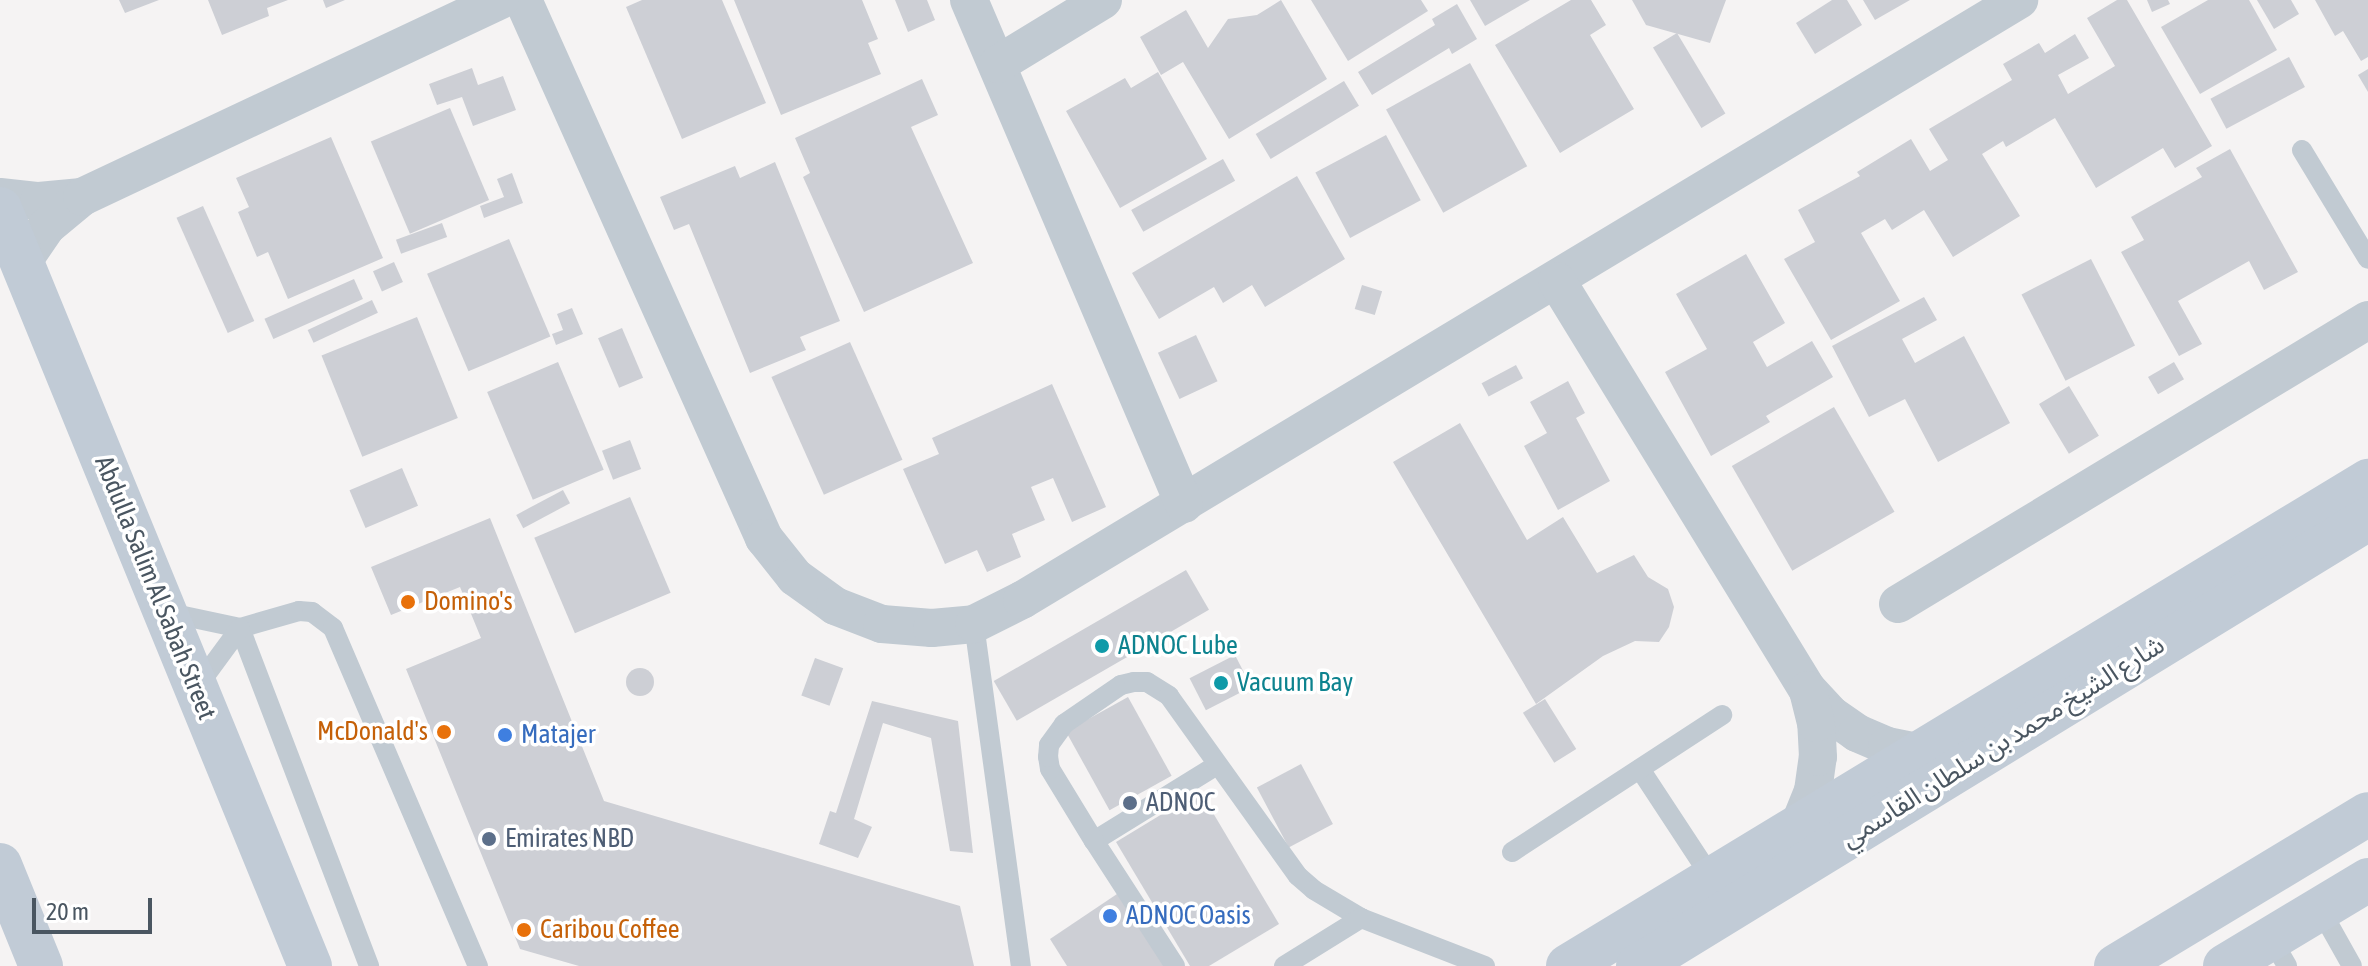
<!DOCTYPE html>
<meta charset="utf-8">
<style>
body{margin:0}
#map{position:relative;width:2368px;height:966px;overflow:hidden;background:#f5f3f3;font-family:"Asap Condensed","Noto Sans Arabic",sans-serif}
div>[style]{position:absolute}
.building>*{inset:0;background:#cdcfd5;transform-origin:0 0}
.round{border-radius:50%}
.lane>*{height:20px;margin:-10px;padding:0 10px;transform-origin:10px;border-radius:10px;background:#c1cad2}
.street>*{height:38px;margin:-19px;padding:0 19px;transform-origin:19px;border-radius:19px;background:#c1cad2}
.secondary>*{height:44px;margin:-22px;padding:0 22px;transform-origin:22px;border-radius:22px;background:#c1cbd6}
.dots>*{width:22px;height:22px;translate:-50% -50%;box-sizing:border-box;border:4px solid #fff;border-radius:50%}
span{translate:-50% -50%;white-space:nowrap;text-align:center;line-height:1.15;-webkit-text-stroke:7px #fff;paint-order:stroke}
.street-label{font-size:26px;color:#4a5661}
.food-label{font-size:26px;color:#c56008}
.left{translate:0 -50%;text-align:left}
.right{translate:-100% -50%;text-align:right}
.culture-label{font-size:26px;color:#0d838f}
.shop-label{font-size:26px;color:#366cbe}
.service-label{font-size:26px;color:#4e5e75}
.scale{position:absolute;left:32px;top:898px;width:120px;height:36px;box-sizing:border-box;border:4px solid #4a5661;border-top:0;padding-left:10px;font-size:24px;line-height:28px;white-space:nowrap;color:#4a5661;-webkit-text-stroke:6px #fff;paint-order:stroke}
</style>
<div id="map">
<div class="building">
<div style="clip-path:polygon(119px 0,159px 0,125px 13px)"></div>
<div style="clip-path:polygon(208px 0,288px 0,267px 8px,269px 16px,222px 35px)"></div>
<div style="clip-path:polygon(323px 0,345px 0,326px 8px)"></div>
<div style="clip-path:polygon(642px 0,722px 0,766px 103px,682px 139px,626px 7px)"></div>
<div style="clip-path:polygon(734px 0,862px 0,878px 39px,868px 43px,881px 74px,781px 115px)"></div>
<div style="clip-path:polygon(895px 0,927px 0,935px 20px,908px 32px)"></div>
<div style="clip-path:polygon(1281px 0,1327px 79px,1229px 139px,1183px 62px,1161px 75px,1140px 37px,1186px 10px,1208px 48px,1228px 19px,1257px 15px)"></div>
<div style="clip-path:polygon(1311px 0,1421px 0,1428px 11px,1348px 61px)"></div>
<div style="clip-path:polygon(1470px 0,1530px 0,1485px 26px)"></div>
<div style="clip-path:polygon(1571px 0,1591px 0,1606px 25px,1590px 35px,1634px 109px,1560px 153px,1495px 45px)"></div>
<div style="clip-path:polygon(1632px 0,1726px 0,1710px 43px,1646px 25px)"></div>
<div style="clip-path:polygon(1832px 0,1847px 0,1862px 25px,1815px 54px,1796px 23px)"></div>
<div style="clip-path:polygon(1863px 0,1910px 0,1875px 20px)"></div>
<div style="clip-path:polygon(2117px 0,2127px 0,2212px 146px,2175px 168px,2163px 148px,2096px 188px,2055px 118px,2006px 147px,2003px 141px,1982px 154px,2020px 216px,1953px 257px,1924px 210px,1892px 230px,1885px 219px,1861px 233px,1900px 301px,1831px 340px,1784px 259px,1815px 242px,1798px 210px,1860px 176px,1857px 172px,1911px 139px,1930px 171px,1948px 160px,1929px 129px,2012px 80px,2003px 64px,2039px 43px,2045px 53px,2075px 34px,2089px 58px,2058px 75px,2068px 94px,2115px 66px,2087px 18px)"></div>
<div style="clip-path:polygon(2147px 0,2168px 0,2170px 4px,2152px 12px)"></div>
<div style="clip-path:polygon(2208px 0,2249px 0,2277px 50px,2200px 94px,2161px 27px)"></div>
<div style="clip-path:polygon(2257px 0,2291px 0,2299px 14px,2274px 29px)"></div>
<div style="clip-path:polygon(2315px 0,2368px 0,2368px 57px,2361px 61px,2343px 31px,2335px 36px)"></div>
<div style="clip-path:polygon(1457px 4px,1477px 39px,1452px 54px,1449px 48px,1372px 95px,1358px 72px,1435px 25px,1432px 19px)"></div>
<div style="left:1677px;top:33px;width:94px;height:28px;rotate:59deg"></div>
<div style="left:2289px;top:57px;width:34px;height:89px;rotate:62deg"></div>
<div style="left:1470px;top:63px;width:118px;height:96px;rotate:61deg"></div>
<div style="clip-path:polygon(472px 68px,478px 85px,503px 76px,516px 110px,473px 126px,462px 97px,437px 105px,429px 84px)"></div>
<div style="clip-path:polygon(2368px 69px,2368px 92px,2358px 75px)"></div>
<div style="clip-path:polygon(1158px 72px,1207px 159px,1120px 208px,1066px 111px,1125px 78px,1131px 88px)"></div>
<div style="clip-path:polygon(922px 79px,938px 115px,911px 127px,973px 263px,864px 312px,803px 177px,810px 173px,795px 138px)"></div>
<div style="left:1344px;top:81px;width:29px;height:103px;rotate:59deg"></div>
<div style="left:450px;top:108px;width:100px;height:86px;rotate:67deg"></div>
<div style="left:1386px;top:135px;width:74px;height:80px;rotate:62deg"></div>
<div style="clip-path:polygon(331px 137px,383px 258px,288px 299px,268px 252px,257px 257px,238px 212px,249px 207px,236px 178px)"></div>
<div style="clip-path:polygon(2230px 149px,2298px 272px,2264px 290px,2249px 261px,2178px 301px,2202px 344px,2179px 356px,2121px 252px,2144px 240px,2131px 217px,2202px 177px,2196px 168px)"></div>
<div style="left:1223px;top:159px;width:25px;height:105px;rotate:61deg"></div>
<div style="clip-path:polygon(775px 162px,840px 321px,800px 337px,806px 350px,750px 373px,689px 224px,674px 230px,660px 197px,735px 166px,740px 178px)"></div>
<div style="clip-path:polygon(512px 173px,523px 203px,484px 218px,480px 206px,504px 197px,497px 179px)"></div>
<div style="clip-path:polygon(1297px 176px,1345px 259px,1265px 307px,1252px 285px,1223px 303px,1214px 287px,1159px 319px,1132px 273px)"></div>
<div style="left:203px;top:206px;width:126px;height:29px;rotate:66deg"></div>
<div style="left:442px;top:223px;width:15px;height:49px;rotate:70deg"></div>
<div style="left:509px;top:239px;width:106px;height:89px;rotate:67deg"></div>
<div style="clip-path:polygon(1746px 254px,1785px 323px,1753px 342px,1767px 367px,1812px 341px,1833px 377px,1766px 416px,1770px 422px,1711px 456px,1665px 372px,1707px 349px,1676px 294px)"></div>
<div style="left:2091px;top:259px;width:97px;height:78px;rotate:63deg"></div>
<div style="left:394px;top:262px;width:22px;height:23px;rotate:66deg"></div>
<div style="left:354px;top:279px;width:22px;height:98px;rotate:66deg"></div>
<div style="left:1362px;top:285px;width:21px;height:25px;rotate:17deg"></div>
<div style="clip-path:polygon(1924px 297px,1937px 320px,1902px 339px,1915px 363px,1964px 336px,2010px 423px,1938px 462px,1905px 399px,1869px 417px,1832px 346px)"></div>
<div style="left:372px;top:300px;width:14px;height:71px;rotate:65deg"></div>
<div style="clip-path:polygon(572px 308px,583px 334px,556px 345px,552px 334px,563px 330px,557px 314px)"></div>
<div style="left:417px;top:317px;width:109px;height:103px;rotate:68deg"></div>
<div style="left:622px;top:328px;width:54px;height:26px;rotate:67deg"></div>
<div style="left:1196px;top:335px;width:51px;height:42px;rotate:65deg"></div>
<div style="left:850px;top:342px;width:129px;height:86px;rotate:66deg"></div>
<div style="left:558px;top:362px;width:117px;height:77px;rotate:67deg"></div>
<div style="left:2174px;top:362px;width:20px;height:30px;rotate:60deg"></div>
<div style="left:1516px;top:365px;width:15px;height:39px;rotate:62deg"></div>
<div style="clip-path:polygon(1568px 381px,1585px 413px,1576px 418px,1610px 481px,1558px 510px,1524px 446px,1547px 433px,1530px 402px)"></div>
<div style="clip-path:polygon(1052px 384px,1106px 507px,1072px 522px,1053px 478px,1031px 487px,1045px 520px,1012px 534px,1021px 557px,987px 572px,977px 550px,945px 564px,903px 469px,939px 454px,932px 438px)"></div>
<div style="left:2069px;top:386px;width:58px;height:35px;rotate:59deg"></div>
<div style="left:1834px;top:407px;width:121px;height:118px;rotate:60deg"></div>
<div style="clip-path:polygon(1460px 423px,1527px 540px,1563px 517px,1597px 573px,1634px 555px,1648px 577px,1668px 589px,1674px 607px,1669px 627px,1659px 642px,1635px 641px,1603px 656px,1536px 704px,1393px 462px)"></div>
<div style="left:630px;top:440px;width:31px;height:30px;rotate:69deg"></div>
<div style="left:402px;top:468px;width:41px;height:57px;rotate:67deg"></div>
<div style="left:563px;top:490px;width:15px;height:53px;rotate:62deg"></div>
<div style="left:630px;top:497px;width:104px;height:104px;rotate:67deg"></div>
<div style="clip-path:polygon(490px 518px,604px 801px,960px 906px,974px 966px,579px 966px,520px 949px,406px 669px,481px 638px,460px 587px,391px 615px,371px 567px)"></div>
<div style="left:1186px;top:570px;width:46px;height:222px;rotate:60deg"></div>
<div style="left:1235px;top:655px;width:36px;height:51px;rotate:63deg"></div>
<div style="left:815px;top:658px;width:30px;height:40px;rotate:20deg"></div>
<div class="round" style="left:626px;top:668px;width:28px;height:28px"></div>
<div style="left:1128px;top:697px;width:90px;height:71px;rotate:61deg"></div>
<div style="left:1545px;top:699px;width:59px;height:26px;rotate:58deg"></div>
<div style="clip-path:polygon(872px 701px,958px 721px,973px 853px,950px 851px,931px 738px,883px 723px,854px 819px,872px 827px,858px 858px,819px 844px,830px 811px,836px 813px)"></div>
<div style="left:1301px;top:764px;width:68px;height:50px;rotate:62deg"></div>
<div style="clip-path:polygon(1200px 791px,1279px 924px,1209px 966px,1190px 966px,1116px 842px)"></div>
<div style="clip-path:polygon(1120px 892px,1169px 966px,1067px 966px,1050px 939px)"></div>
</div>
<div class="lane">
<div style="left:2302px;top:150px;width:127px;rotate:58.8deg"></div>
<div style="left:165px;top:612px;width:77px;rotate:12deg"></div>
<div style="left:240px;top:628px;width:61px;rotate:-16.1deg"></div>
<div style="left:299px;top:611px;width:13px;rotate:4deg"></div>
<div style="left:312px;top:612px;width:26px;rotate:37deg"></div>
<div style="left:333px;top:628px;width:368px;rotate:66.8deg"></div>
<div style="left:974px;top:624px;width:345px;rotate:82.2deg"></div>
<div style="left:240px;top:628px;width:362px;rotate:69.1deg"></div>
<div style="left:196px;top:688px;width:74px;rotate:-53.7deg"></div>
<div style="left:1640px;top:769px;width:129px;rotate:56.7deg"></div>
<div style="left:1094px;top:841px;width:145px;rotate:-31.7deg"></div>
<div style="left:1512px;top:852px;width:251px;rotate:-33.1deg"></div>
<div style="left:2320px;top:909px;width:65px;rotate:60.7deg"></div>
<div style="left:2271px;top:938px;width:32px;rotate:60deg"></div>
<div style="left:1175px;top:966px;width:149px;rotate:-122.9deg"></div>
<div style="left:1094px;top:841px;width:84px;rotate:-121.4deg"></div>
<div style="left:1050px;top:769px;width:12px;rotate:-99deg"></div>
<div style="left:1048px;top:757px;width:12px;rotate:-85deg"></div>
<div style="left:1049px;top:745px;width:26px;rotate:-54deg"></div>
<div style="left:1064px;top:724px;width:69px;rotate:-34.4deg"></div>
<div style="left:1121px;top:685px;width:13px;rotate:-13deg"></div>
<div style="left:1134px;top:682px;width:13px"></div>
<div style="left:1147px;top:682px;width:26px;rotate:32deg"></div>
<div style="left:1169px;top:696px;width:221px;rotate:54.4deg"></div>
<div style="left:1298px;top:876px;width:21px;rotate:41deg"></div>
<div style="left:1314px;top:890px;width:55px;rotate:30.8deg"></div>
<div style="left:1361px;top:918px;width:133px;rotate:21.2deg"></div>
<div style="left:1284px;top:966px;width:91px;rotate:-31.9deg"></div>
</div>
<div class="street">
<div style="left:523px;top:0;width:590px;rotate:65.87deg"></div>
<div style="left:764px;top:538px;width:50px;rotate:51.5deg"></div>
<div style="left:795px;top:577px;width:49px;rotate:35.9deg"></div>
<div style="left:835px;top:606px;width:50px;rotate:21deg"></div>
<div style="left:882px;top:624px;width:50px;rotate:4.6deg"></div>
<div style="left:932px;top:628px;width:42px;rotate:-5.4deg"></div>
<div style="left:974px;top:624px;width:54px;rotate:-26.6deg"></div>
<div style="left:1022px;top:600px;width:1164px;rotate:-31.04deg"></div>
<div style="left:969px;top:0;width:548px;rotate:66.9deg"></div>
<div style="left:998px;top:64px;width:123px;rotate:-31.4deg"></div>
<div style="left:0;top:197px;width:39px;rotate:6deg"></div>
<div style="left:39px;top:201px;width:43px;rotate:-5.3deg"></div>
<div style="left:21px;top:264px;width:46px;rotate:-55.6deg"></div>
<div style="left:47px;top:226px;width:45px;rotate:-39.6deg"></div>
<div style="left:82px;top:197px;width:462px;rotate:-25.2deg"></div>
<div style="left:1557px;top:281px;width:480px;rotate:58.5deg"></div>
<div style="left:1808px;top:690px;width:33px;rotate:47deg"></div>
<div style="left:1830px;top:714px;width:33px;rotate:35deg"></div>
<div style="left:1857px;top:733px;width:33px;rotate:23deg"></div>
<div style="left:1887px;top:746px;width:33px;rotate:11deg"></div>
<div style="left:1898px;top:604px;width:549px;rotate:-31.14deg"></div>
<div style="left:1800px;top:823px;width:35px;rotate:-68deg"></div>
<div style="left:1813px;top:791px;width:34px;rotate:-82deg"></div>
<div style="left:1818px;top:757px;width:34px;rotate:-93deg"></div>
<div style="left:1816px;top:723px;width:34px;rotate:-104deg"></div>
</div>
<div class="secondary">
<div style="left:0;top:209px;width:818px;rotate:67.73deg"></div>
<div style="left:0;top:865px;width:109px;rotate:67.9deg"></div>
<div style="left:1568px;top:966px;width:936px;rotate:-31.23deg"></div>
<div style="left:1638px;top:966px;width:856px;rotate:-31.48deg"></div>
<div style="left:2116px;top:966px;width:294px;rotate:-31.1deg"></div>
<div style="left:2225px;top:966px;width:167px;rotate:-31deg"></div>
</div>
<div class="dots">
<div style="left:408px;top:602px;background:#e8710a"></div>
<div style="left:1102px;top:646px;background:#0f9aa8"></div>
<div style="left:1221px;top:683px;background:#0f9aa8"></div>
<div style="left:444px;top:732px;background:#e8710a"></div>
<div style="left:505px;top:735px;background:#3f7fe0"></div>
<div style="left:1130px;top:803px;background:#5c6f8a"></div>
<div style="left:489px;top:839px;background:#5c6f8a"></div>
<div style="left:1110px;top:916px;background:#3f7fe0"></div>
<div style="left:524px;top:930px;background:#e8710a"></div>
</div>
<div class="street-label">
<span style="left:155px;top:588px;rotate:68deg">Abdulla Salim Al Sabah Street</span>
<span style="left:2003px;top:742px;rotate:-32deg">شارع الشيخ محمد بن سلطان القاسمي</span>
</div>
<div class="food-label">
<span class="left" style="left:424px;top:602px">Domino's</span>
<span class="right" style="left:428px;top:732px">McDonald's</span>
<span class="left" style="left:540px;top:930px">Caribou Coffee</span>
</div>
<div class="culture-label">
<span class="left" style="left:1118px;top:646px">ADNOC Lube</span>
<span class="left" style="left:1237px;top:683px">Vacuum Bay</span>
</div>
<div class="shop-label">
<span class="left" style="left:521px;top:735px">Matajer</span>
<span class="left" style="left:1126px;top:916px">ADNOC Oasis</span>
</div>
<div class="service-label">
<span class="left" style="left:1146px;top:803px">ADNOC</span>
<span class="left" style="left:505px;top:839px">Emirates NBD</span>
</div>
<div class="scale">20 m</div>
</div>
